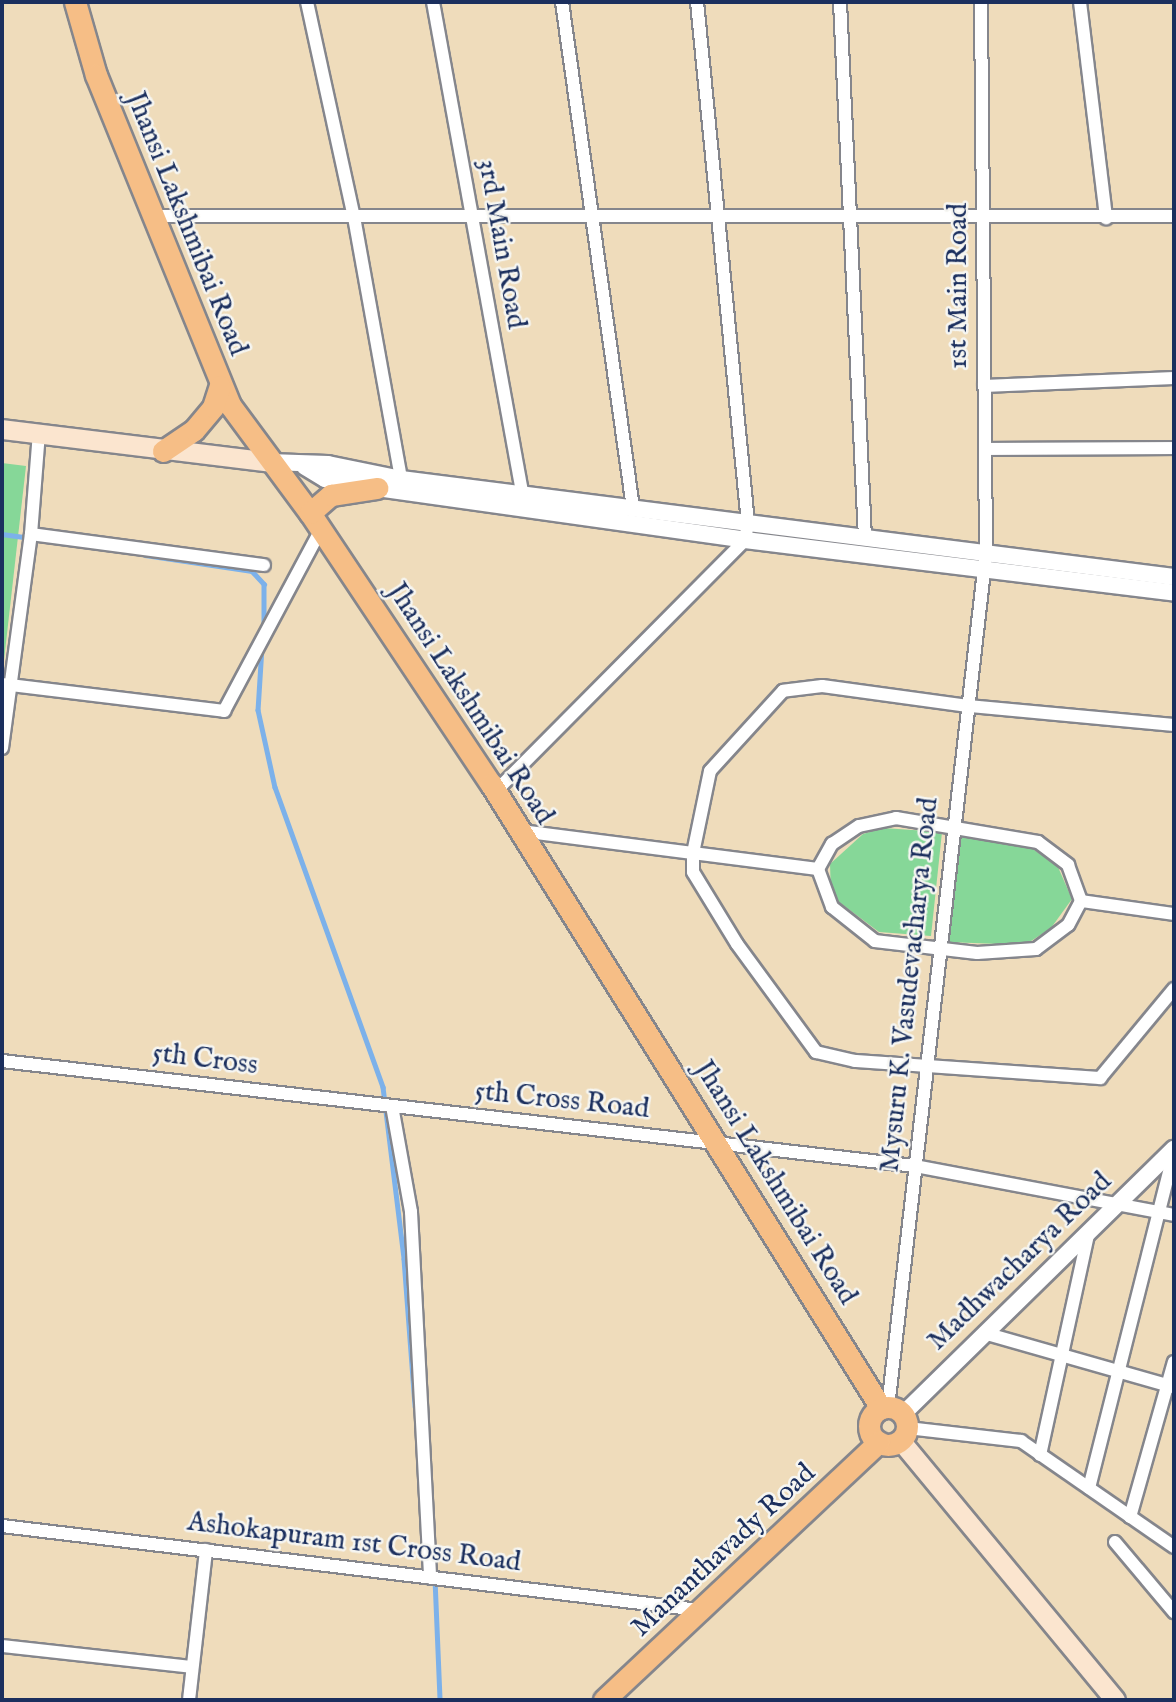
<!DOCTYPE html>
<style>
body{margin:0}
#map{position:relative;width:1176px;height:1702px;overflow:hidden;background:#efdcbb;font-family:"IM FELL English",serif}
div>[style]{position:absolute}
.green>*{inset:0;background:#86d798}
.stream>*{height:4.5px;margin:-2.25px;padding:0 2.25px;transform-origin:2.25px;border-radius:2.25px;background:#7cb1ea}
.roads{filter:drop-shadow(2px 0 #85868c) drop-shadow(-2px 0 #85868c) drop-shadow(0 2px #85868c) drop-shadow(0 -2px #85868c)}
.minor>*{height:12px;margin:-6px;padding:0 6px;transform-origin:6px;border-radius:6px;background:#fff}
.tertiary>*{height:16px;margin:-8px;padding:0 8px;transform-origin:8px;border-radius:8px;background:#fff}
.secondary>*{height:19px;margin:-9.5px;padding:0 9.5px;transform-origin:9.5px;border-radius:9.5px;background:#fbe5cf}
.primary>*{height:21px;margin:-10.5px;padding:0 10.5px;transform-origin:10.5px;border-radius:10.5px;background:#f6be86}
.primary>.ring{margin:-10.5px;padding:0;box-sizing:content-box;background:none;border:21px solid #f6be86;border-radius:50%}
span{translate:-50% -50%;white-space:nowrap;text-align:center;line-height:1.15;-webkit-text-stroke:5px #f6f6f2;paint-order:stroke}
.street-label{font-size:28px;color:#1b2f5e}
.frame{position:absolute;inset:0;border:4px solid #1b2f5e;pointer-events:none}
</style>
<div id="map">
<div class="green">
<div style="clip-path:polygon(2px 463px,26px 466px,3px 669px,2px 669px)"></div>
<div style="clip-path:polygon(883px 828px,942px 832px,931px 936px,879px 932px,831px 896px,830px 864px,863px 834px)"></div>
<div style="clip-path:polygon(959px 833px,1033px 849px,1058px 867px,1072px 899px,1051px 928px,1025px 945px,947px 942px)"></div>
</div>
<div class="stream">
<div style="left:2px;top:534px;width:27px;rotate:8deg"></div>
<div style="left:145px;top:555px;width:108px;rotate:8.5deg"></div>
<div style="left:252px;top:571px;width:18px;rotate:47deg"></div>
<div style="left:264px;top:584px;width:44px;rotate:90deg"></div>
<div style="left:262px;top:647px;width:63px;rotate:93.6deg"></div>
<div style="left:258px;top:710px;width:79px;rotate:77.6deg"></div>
<div style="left:275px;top:787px;width:319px;rotate:70.2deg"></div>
<div style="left:383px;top:1087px;width:173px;rotate:83deg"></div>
<div style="left:404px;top:1259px;width:148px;rotate:85.7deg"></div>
<div style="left:435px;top:1579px;width:121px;rotate:87.6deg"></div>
</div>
<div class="roads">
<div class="minor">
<div style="left:307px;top:2px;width:220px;rotate:77.7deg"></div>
<div style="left:354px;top:217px;width:266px;rotate:79.8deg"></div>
<div style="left:433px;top:2px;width:500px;rotate:79.7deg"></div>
<div style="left:562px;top:2px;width:511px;rotate:82.01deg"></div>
<div style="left:840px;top:2px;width:537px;rotate:87.33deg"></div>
<div style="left:1080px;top:2px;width:218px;rotate:83.1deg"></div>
<div style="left:157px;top:216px;width:1017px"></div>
<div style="left:984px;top:386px;width:190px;rotate:-2.4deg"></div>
<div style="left:985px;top:449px;width:189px;rotate:-0.3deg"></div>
<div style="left:31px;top:534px;width:235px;rotate:7.6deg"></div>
<div style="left:2px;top:684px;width:224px;rotate:6.9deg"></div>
<div style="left:224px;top:711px;width:206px;rotate:-61.9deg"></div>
<div style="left:1174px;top:725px;width:207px;rotate:-174.7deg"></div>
<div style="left:968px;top:706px;width:147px;rotate:-172.2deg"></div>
<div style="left:822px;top:686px;width:39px;rotate:173deg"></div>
<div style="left:783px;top:691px;width:108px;rotate:132.4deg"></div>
<div style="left:710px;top:771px;width:84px;rotate:101.7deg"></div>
<div style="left:693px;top:853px;width:19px;rotate:90deg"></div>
<div style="left:693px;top:872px;width:84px;rotate:58.6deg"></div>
<div style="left:737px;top:944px;width:134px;rotate:53.8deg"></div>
<div style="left:816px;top:1052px;width:40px;rotate:13deg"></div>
<div style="left:855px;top:1061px;width:246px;rotate:4deg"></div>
<div style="left:1100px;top:1078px;width:116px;rotate:-50.3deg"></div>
<div style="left:2px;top:748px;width:216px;rotate:-82.3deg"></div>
<div style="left:31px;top:534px;width:101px;rotate:-85.5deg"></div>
<div style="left:496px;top:791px;width:354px;rotate:-45.2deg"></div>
<div style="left:745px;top:540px;width:17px;rotate:-80deg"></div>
<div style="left:748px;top:523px;width:523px;rotate:-95.59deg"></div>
<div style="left:896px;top:818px;width:144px;rotate:9.6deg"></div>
<div style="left:1038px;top:842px;width:38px;rotate:37deg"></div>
<div style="left:1068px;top:865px;width:38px;rotate:70deg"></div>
<div style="left:1081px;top:901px;width:27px;rotate:118deg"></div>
<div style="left:1068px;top:925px;width:40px;rotate:143deg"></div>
<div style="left:1036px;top:949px;width:59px;rotate:176.1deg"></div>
<div style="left:977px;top:953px;width:103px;rotate:-173.3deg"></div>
<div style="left:875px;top:941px;width:55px;rotate:-141.7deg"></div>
<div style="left:832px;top:907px;width:40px;rotate:-110.2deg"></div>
<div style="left:818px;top:869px;width:29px;rotate:-61deg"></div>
<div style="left:832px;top:844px;width:32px;rotate:-34deg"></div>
<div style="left:859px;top:826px;width:38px;rotate:-12deg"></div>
<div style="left:521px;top:831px;width:299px;rotate:7.3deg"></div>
<div style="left:1081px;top:901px;width:94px;rotate:8deg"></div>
<div style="left:2px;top:1061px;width:919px;rotate:6.56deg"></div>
<div style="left:915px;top:1166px;width:264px;rotate:10.7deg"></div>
<div style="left:392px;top:1106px;width:108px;rotate:79.8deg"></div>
<div style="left:411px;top:1212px;width:366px;rotate:87deg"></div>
<div style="left:984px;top:1333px;width:198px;rotate:15.9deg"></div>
<div style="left:888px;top:1407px;width:860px;rotate:-83.45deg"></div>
<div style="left:986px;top:553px;width:551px;rotate:-90.52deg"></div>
<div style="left:907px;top:1428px;width:115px;rotate:6.5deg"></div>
<div style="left:1021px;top:1441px;width:186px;rotate:34.7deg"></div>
<div style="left:1040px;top:1455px;width:226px;rotate:-77.7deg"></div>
<div style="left:1089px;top:1488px;width:347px;rotate:-75.8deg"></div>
<div style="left:1130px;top:1517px;width:161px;rotate:-74.2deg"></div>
<div style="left:2px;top:1526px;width:702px;rotate:6.87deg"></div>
<div style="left:1115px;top:1542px;width:92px;rotate:49.9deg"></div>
<div style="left:2px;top:1646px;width:191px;rotate:6.3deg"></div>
<div style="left:189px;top:1700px;width:151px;rotate:-83.5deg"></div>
</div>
<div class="tertiary">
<div style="left:269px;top:462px;width:59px;rotate:1.9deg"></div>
<div style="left:328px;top:464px;width:75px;rotate:11.6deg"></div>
<div style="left:401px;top:479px;width:779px;rotate:7.23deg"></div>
<div style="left:305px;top:467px;width:23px;rotate:31deg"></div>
<div style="left:325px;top:479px;width:53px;rotate:9.8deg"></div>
<div style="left:377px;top:488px;width:372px;rotate:8deg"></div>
<div style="left:745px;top:540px;width:432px;rotate:7deg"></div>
<div style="left:903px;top:1414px;width:379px;rotate:-44.4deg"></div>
</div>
<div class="secondary">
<div style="left:2px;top:429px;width:269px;rotate:7deg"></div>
<div style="left:900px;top:1440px;width:337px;rotate:50.4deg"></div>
</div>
<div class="primary">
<div style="left:75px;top:2px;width:76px;rotate:74deg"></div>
<div style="left:96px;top:75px;width:356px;rotate:67.9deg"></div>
<div style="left:230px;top:405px;width:134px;rotate:53.5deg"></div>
<div style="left:310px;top:513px;width:326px;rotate:56.3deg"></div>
<div style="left:491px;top:784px;width:736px;rotate:57.99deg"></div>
<div style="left:163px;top:451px;width:37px;rotate:-34deg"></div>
<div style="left:194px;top:430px;width:30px;rotate:-50deg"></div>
<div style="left:213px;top:407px;width:22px;rotate:-72deg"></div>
<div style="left:310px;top:513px;width:28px;rotate:-41deg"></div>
<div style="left:331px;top:495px;width:47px;rotate:-8.7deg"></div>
<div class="ring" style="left:869px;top:1407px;width:17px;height:17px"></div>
<div style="left:604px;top:1700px;width:377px;rotate:-43.2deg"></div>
</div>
</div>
<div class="street-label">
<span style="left:186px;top:224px;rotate:68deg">Jhansi Lakshmibai Road</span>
<span style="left:501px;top:244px;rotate:80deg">3rd Main Road</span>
<span style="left:959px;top:286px;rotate:-90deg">1st Main Road</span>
<span style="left:470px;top:704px;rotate:57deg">Jhansi Lakshmibai Road</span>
<span style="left:910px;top:985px;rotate:-84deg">Mysuru K. Vasudevacharya Road</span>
<span style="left:205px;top:1060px;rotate:7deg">5th Cross</span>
<span style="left:562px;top:1101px;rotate:6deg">5th Cross Road</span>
<span style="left:775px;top:1183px;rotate:58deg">Jhansi Lakshmibai Road</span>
<span style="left:1020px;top:1262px;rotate:-44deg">Madhwacharya Road</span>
<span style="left:354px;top:1543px;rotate:7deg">Ashokapuram 1st Cross Road</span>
<span style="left:724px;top:1551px;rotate:-43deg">Mananthavady Road</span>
</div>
<div class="frame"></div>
</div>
